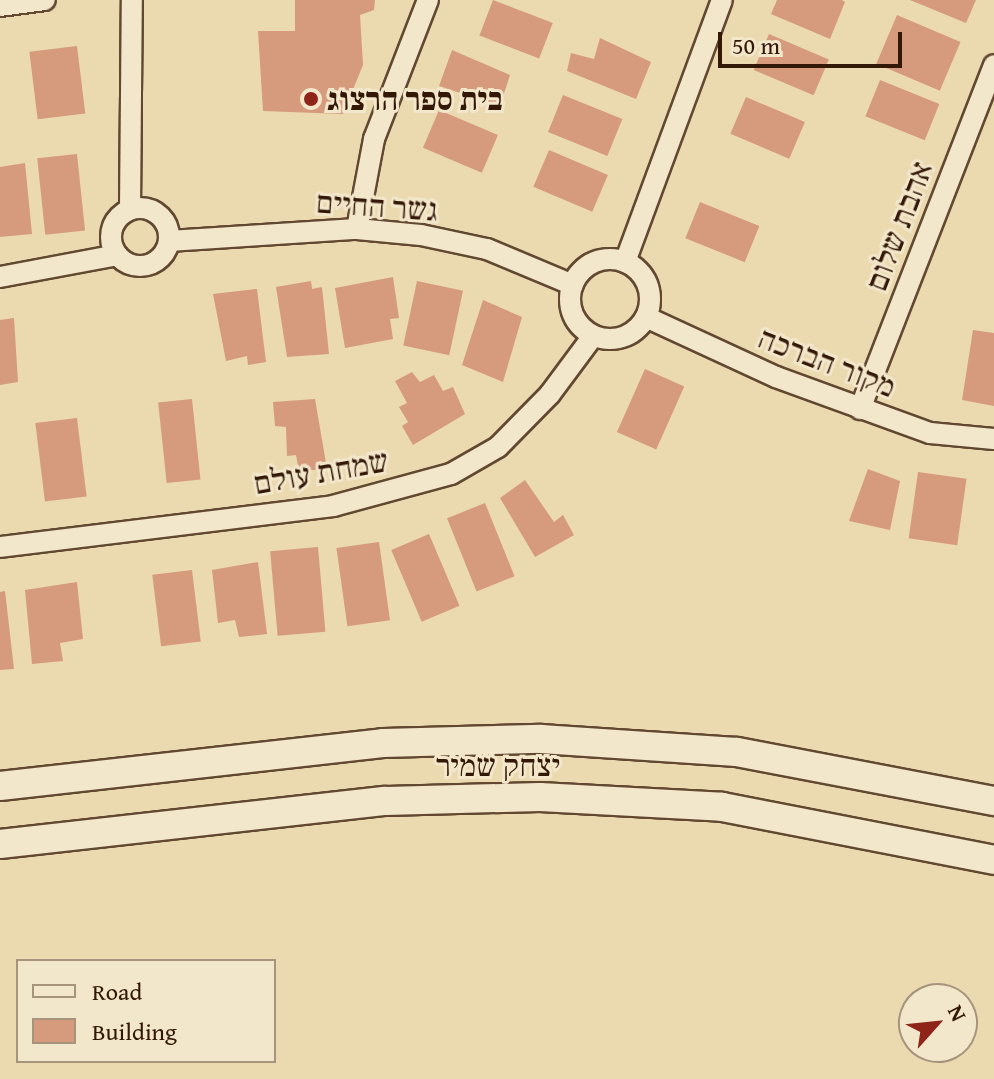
<!DOCTYPE html>
<meta charset="utf-8">
<style>
body{margin:0}
#map{position:relative;width:994px;height:1079px;overflow:hidden;background:#ebd9af;font-family:"Gentium Book Plus","Frank Ruhl Libre",serif}
div>[style]{position:absolute}
.building>*{inset:0;background:#d69b7c;transform-origin:0 0}
.roads{filter:drop-shadow(2px 0 #624831) drop-shadow(-2px 0 #624831) drop-shadow(0 2px #624831) drop-shadow(0 -2px #624831)}
.minor>*{height:20px;margin:-10px;padding:0 10px;transform-origin:10px;border-radius:10px;background:#f2e6cb}
.minor>.ring{margin:-10px;padding:0;box-sizing:content-box;background:none;border:20px solid #f2e6cb;border-radius:50%}
.secondary>*{height:28px;margin:-14px;padding:0 14px;transform-origin:14px;border-radius:14px;background:#f2e6cb}
.dots>*{width:22px;height:22px;translate:-50% -50%;box-sizing:border-box;border:4px solid #f2e6cb;border-radius:50%}
span{translate:-50% -50%;white-space:nowrap;text-align:center;line-height:1.15;-webkit-text-stroke:6px #f2e6cb;paint-order:stroke}
.poi-label{font-size:32px;color:#341807;font-weight:700}
.left{translate:0 -50%;text-align:left}
.street-label{font-size:32px;color:#341807}
.legend{position:absolute;left:16px;top:959px;width:260px;height:104px;box-sizing:border-box;background:#f2e6cb;border:2px solid #a6947d;margin:0;padding:10px 14px;list-style:none;font-size:24px;color:#341807}
.legend li{display:flex;align-items:center;gap:16px;height:40px}
.legend b{width:40px;border:2px solid #a6947d}
.north{position:absolute;left:898px;top:983px;width:80px;height:80px;box-sizing:border-box;background:#f2e6cb;border:2px solid #a6947d;border-radius:50%;rotate:63deg;font-size:22px;font-weight:700;line-height:32px;text-align:center;color:#341807}
.north::after{content:'';display:block;margin:auto;width:28px;height:36px;background:#8f2418;clip-path:polygon(50% 0,100% 100%,50% 72%,0 100%)}
.scale{position:absolute;left:718px;top:32px;width:184px;height:36px;box-sizing:border-box;border:4px solid #341807;border-top:0;padding-left:10px;font-size:24px;line-height:28px;white-space:nowrap;color:#341807;-webkit-text-stroke:6px #f2e6cb;paint-order:stroke}
</style>
<div id="map">
<div class="building">
<div style="clip-path:polygon(295px 0,375px 0,374px 10px,360px 15px,363px 65px,343px 114px,263px 111px,258px 31px,295px 31px)"></div>
<div style="left:493px;top:0;width:64px;height:38px;rotate:21deg"></div>
<div style="clip-path:polygon(777px 0,842px 0,845px 2px,830px 39px,771px 14px)"></div>
<div style="clip-path:polygon(910px 0,976px 0,966px 23px)"></div>
<div style="left:897px;top:15px;width:69px;height:53px;rotate:23deg"></div>
<div style="left:769px;top:34px;width:65px;height:39px;rotate:23deg"></div>
<div style="clip-path:polygon(600px 38px,651px 62px,636px 99px,567px 71px,571px 53px,594px 59px)"></div>
<div style="left:77px;top:46px;width:68px;height:48px;rotate:83deg"></div>
<div style="clip-path:polygon(452px 50px,510px 75px,500px 106px,439px 86px)"></div>
<div style="left:880px;top:80px;width:64px;height:39px;rotate:22deg"></div>
<div style="left:563px;top:95px;width:64px;height:40px;rotate:22deg"></div>
<div style="left:746px;top:97px;width:64px;height:40px;rotate:23deg"></div>
<div style="left:439px;top:110px;width:64px;height:41px;rotate:23deg"></div>
<div style="left:549px;top:150px;width:64px;height:40px;rotate:23deg"></div>
<div style="left:77px;top:154px;width:77px;height:40px;rotate:84deg"></div>
<div style="clip-path:polygon(25px 163px,32px 234px,0 237px,0 167px)"></div>
<div style="left:700px;top:202px;width:64px;height:39px;rotate:22deg"></div>
<div style="clip-path:polygon(393px 277px,399px 318px,390px 319px,393px 339px,345px 348px,335px 288px)"></div>
<div style="clip-path:polygon(311px 281px,312px 289px,322px 287px,329px 354px,287px 357px,276px 287px)"></div>
<div style="left:417px;top:281px;width:47px;height:66px;rotate:12deg"></div>
<div style="clip-path:polygon(257px 289px,266px 362px,248px 365px,247px 356px,226px 361px,213px 294px)"></div>
<div style="clip-path:polygon(483px 300px,522px 317px,503px 382px,462px 365px)"></div>
<div style="clip-path:polygon(14px 318px,18px 382px,0 385px,0 320px)"></div>
<div style="clip-path:polygon(973px 330px,994px 333px,994px 406px,962px 400px)"></div>
<div style="left:645px;top:369px;width:43px;height:69px;rotate:24deg"></div>
<div style="clip-path:polygon(412px 372px,420px 382px,434px 375px,443px 391px,453px 387px,465px 414px,413px 445px,402px 426px,408px 422px,399px 407px,407px 403px,395px 381px)"></div>
<div style="left:192px;top:399px;width:81px;height:34px;rotate:84deg"></div>
<div style="clip-path:polygon(315px 399px,327px 469px,299px 471px,296px 455px,287px 456px,286px 427px,275px 426px,273px 402px)"></div>
<div style="left:77px;top:418px;width:79px;height:42px;rotate:83deg"></div>
<div style="clip-path:polygon(868px 469px,900px 481px,890px 530px,849px 521px)"></div>
<div style="left:918px;top:472px;width:49px;height:67px;rotate:8deg"></div>
<div style="clip-path:polygon(525px 480px,554px 522px,563px 515px,574px 535px,535px 557px,500px 498px)"></div>
<div style="left:485px;top:503px;width:79px;height:41px;rotate:68deg"></div>
<div style="left:429px;top:534px;width:78px;height:41px;rotate:67deg"></div>
<div style="left:379px;top:542px;width:79px;height:43px;rotate:82deg"></div>
<div style="left:318px;top:547px;width:85px;height:48px;rotate:85deg"></div>
<div style="clip-path:polygon(258px 562px,267px 634px,239px 637px,235px 620px,218px 623px,212px 570px)"></div>
<div style="left:192px;top:570px;width:72px;height:40px;rotate:83deg"></div>
<div style="clip-path:polygon(77px 582px,83px 639px,60px 643px,63px 661px,32px 664px,25px 590px)"></div>
<div style="clip-path:polygon(5px 591px,14px 669px,0 670px,0 592px)"></div>
</div>
<div class="roads">
<div class="minor">
<div style="left:0;top:6px;width:45px;rotate:-7.6deg"></div>
<div class="ring" style="left:111px;top:208px;width:38px;height:38px"></div>
<div style="left:130px;top:209px;width:209px;rotate:-89.5deg"></div>
<div style="left:357px;top:229px;width:92px;rotate:-79.3deg"></div>
<div style="left:374px;top:139px;width:149px;rotate:-68.8deg"></div>
<div style="left:169px;top:241px;width:188px;rotate:-3.7deg"></div>
<div style="left:357px;top:229px;width:64px;rotate:5.4deg"></div>
<div style="left:421px;top:235px;width:67px;rotate:12deg"></div>
<div style="left:487px;top:249px;width:93px;rotate:22.7deg"></div>
<div class="ring" style="left:570px;top:259px;width:60px;height:60px"></div>
<div style="left:625px;top:262px;width:279px;rotate:-69.7deg"></div>
<div style="left:0;top:277px;width:119px;rotate:-10.6deg"></div>
<div style="left:646px;top:317px;width:143px;rotate:24.8deg"></div>
<div style="left:776px;top:377px;width:164px;rotate:20deg"></div>
<div style="left:930px;top:433px;width:64px;rotate:5.4deg"></div>
<div style="left:860px;top:409px;width:369px;rotate:-68.7deg"></div>
<div style="left:0;top:547px;width:336px;rotate:-7deg"></div>
<div style="left:333px;top:506px;width:122px;rotate:-15.2deg"></div>
<div style="left:451px;top:474px;width:54px;rotate:-29.9deg"></div>
<div style="left:498px;top:447px;width:74px;rotate:-45.5deg"></div>
<div style="left:550px;top:394px;width:72px;rotate:-53.4deg"></div>
</div>
<div class="secondary">
<div style="left:0;top:786px;width:385px;rotate:-6.4deg"></div>
<div style="left:383px;top:743px;width:158px;rotate:-1.5deg"></div>
<div style="left:541px;top:739px;width:196px;rotate:3.8deg"></div>
<div style="left:737px;top:752px;width:262px;rotate:10.8deg"></div>
<div style="left:0;top:844px;width:388px;rotate:-6.4deg"></div>
<div style="left:386px;top:801px;width:154px;rotate:-1.5deg"></div>
<div style="left:540px;top:797px;width:182px;rotate:3.1deg"></div>
<div style="left:722px;top:807px;width:277px;rotate:11deg"></div>
</div>
</div>
<div class="dots">
<div style="left:311px;top:99px;background:#8f2418"></div>
</div>
<div class="poi-label">
<span class="left" style="left:327px;top:99px">בית ספר הרצוג</span>
</div>
<div class="street-label">
<span style="left:377px;top:206px;rotate:4deg">גשר החיים</span>
<span style="left:899px;top:226px;rotate:-69deg">אהבת שלום</span>
<span style="left:827px;top:362px;rotate:21deg">מקור הברכה</span>
<span style="left:321px;top:472px;rotate:-10deg">שמחת עולם</span>
<span style="left:498px;top:765px">יצחק שמיר</span>
</div>
<ul class="legend">
<li><b style="height:10px;background:#f2e6cb"></b>Road</li>
<li><b style="height:22px;background:#d69b7c"></b>Building</li>
</ul>
<div class="north">N</div>
<div class="scale">50 m</div>
</div>
